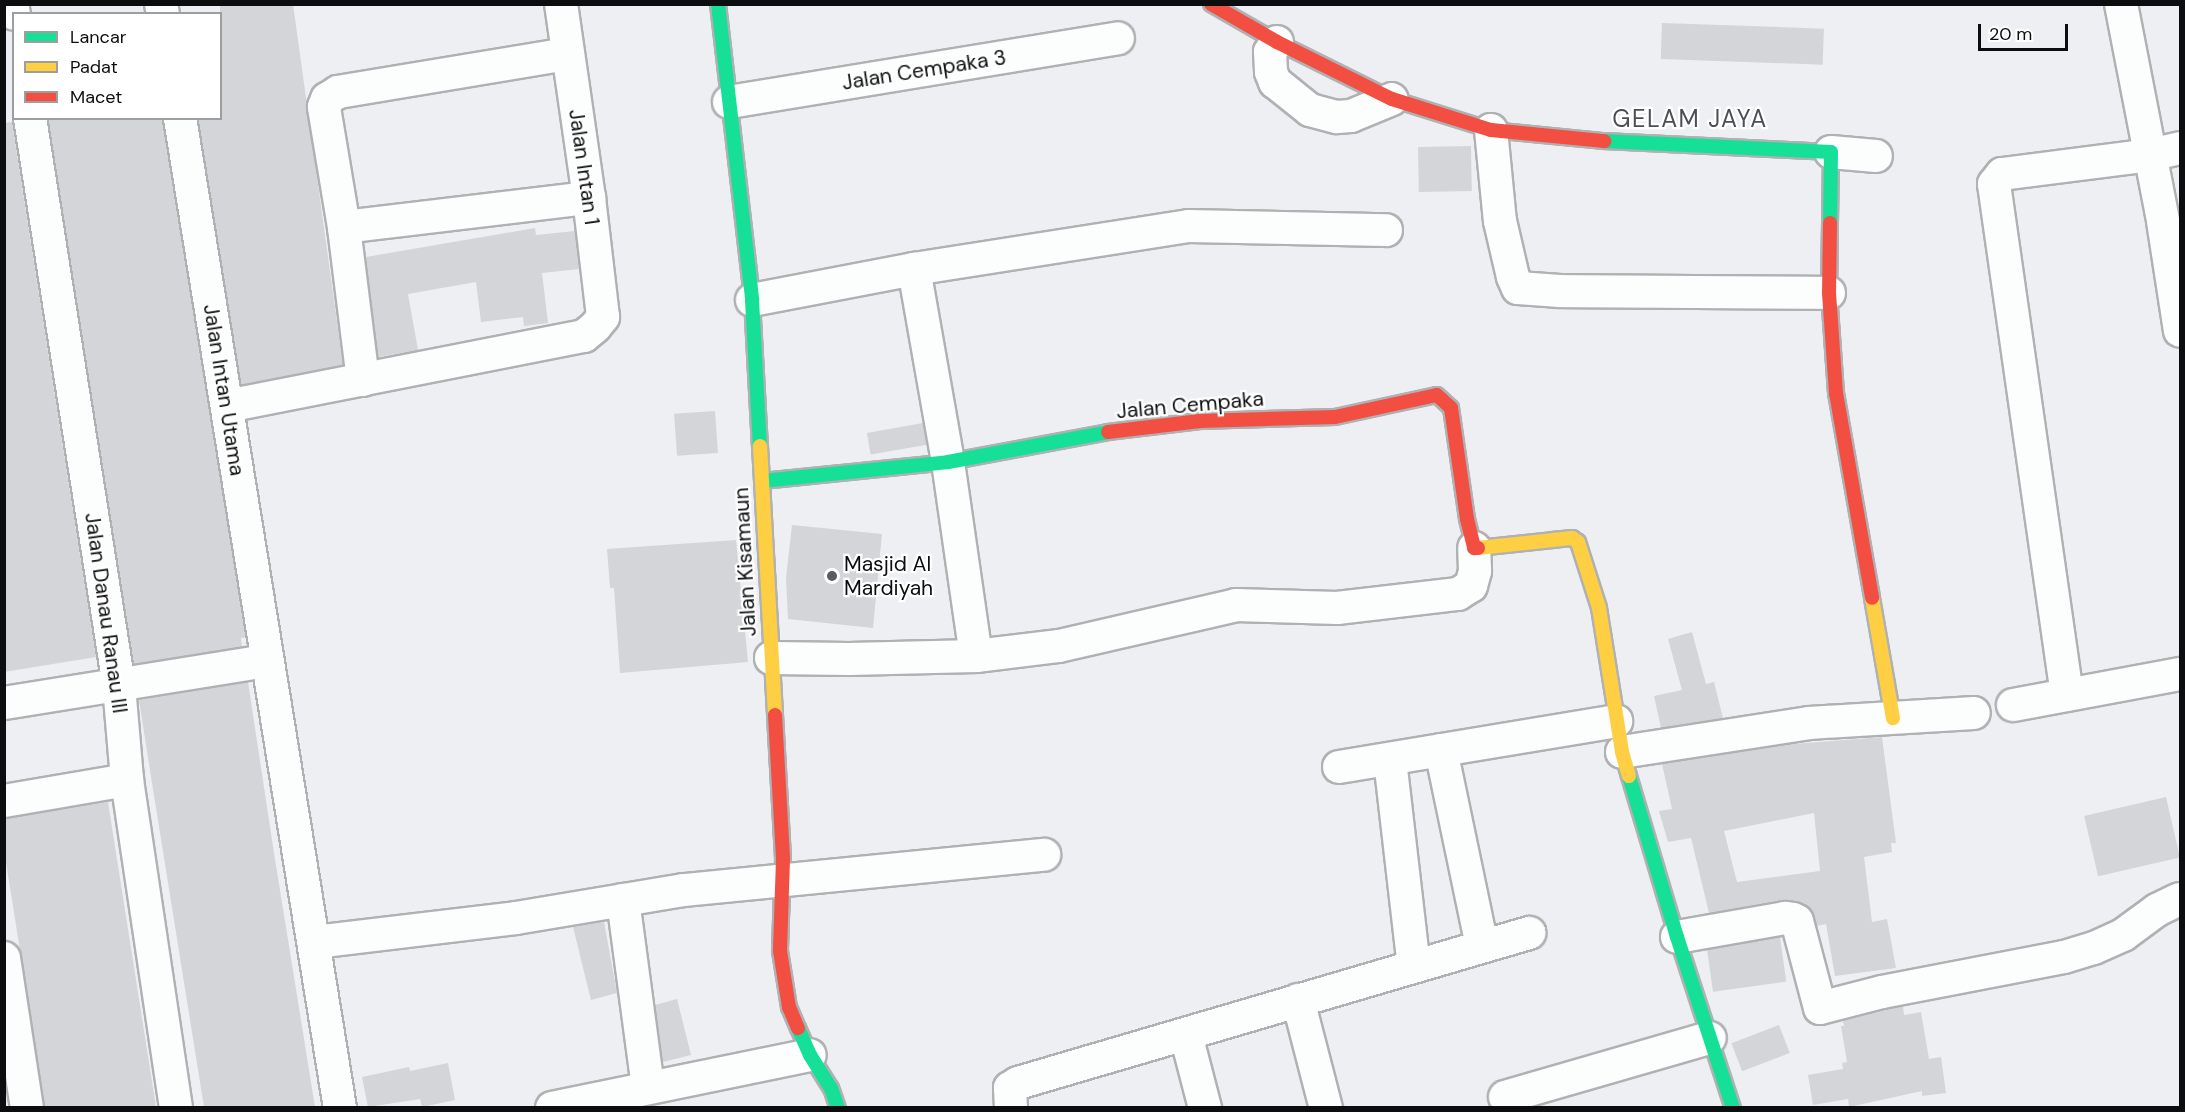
<!DOCTYPE html>
<style>
body{margin:0}
#map{position:relative;width:2185px;height:1112px;overflow:hidden;background:#eeeff2;font-family:"DM Sans",sans-serif}
div>[style]{position:absolute}
.building>*{inset:0;background:#d4d5d8;transform-origin:0 0}
.roads{filter:drop-shadow(2px 0 #b0b1b3) drop-shadow(-2px 0 #b0b1b3) drop-shadow(0 2px #b0b1b3) drop-shadow(0 -2px #b0b1b3)}
.street>*{height:32px;margin:-16px;padding:0 16px;transform-origin:16px;border-radius:16px;background:#fcfdfd}
.fast>*{height:14px;margin:-7px;padding:0 7px;transform-origin:7px;border-radius:7px;background:#16e098}
.slow>*{height:14px;margin:-7px;padding:0 7px;transform-origin:7px;border-radius:7px;background:#ffcf43}
.jam>*{height:14px;margin:-7px;padding:0 7px;transform-origin:7px;border-radius:7px;background:#f24e42}
.dots>*{width:16px;height:16px;translate:-50% -50%;box-sizing:border-box;border:3px solid #fff;border-radius:50%}
span{translate:-50% -50%;white-space:nowrap;text-align:center;line-height:1.15;-webkit-text-stroke:4.5px #fff;paint-order:stroke}
.street-label{font-size:21px;color:#0c0d0f}
.poi-label{font-size:21px;color:#0c0d0f}
.left{translate:0 -50%;text-align:left}
.quarter-label{font-size:24px;color:#4d4e53;letter-spacing:1.5px}
.frame{position:absolute;inset:0;border:6px solid #0c0d0f;pointer-events:none}
.legend{position:absolute;left:12px;top:12px;width:210px;height:108px;box-sizing:border-box;background:#fff;border:2px solid #9e9e9f;margin:0;padding:8px 10px;list-style:none;font-size:18px;color:#0c0d0f}
.legend li{display:flex;align-items:center;gap:12px;height:30px}
.legend b{width:30px;border:2px solid #9e9e9f}
.scale{position:absolute;left:1978px;top:24px;width:90px;height:27px;box-sizing:border-box;border:3px solid #0c0d0f;border-top:0;padding-left:8px;font-size:18px;line-height:21px;white-space:nowrap;color:#0c0d0f;-webkit-text-stroke:4px #fff;paint-order:stroke}
</style>
<div id="map">
<div class="building">
<div style="clip-path:polygon(220px 4px,293px 4px,343px 365px,241px 385px,198px 118px,220px 118px)"></div>
<div style="left:1662px;top:23px;width:162px;height:36px;rotate:2deg"></div>
<div style="clip-path:polygon(48px 118px,162px 118px,246px 637px,241px 638px,242px 647px,134px 664px)"></div>
<div style="clip-path:polygon(12px 122px,96px 657px,4px 672px,4px 123px)"></div>
<div style="left:1471px;top:146px;width:45px;height:53px;rotate:89deg"></div>
<div style="clip-path:polygon(535px 228px,536px 235px,575px 231px,579px 269px,542px 273px,548px 323px,524px 326px,523px 317px,481px 322px,476px 282px,408px 294px,418px 350px,378px 357px,366px 257px)"></div>
<div style="left:715px;top:411px;width:42px;height:41px;rotate:86deg"></div>
<div style="left:923px;top:423px;width:22px;height:57px;rotate:80deg"></div>
<div style="clip-path:polygon(792px 525px,882px 534px,873px 628px,788px 619px,786px 578px)"></div>
<div style="clip-path:polygon(736px 540px,748px 662px,620px 673px,614px 588px,610px 588px,607px 549px)"></div>
<div style="clip-path:polygon(1692px 632px,1706px 684px,1714px 682px,1723px 718px,1661px 728px,1654px 696px,1682px 690px,1668px 639px)"></div>
<div style="clip-path:polygon(248px 682px,274px 853px,315px 1107px,204px 1107px,152px 783px,139px 700px)"></div>
<div style="clip-path:polygon(evenodd,1882px 737px,1896px 843px,1891px 843px,1892px 852px,1864px 857px,1872px 922px,1887px 919px,1896px 968px,1835px 976px,1826px 924px,1817px 926px,1811px 909px,1796px 901px,1782px 900px,1709px 913px,1691px 838px,1668px 842px,1659px 811px,1672px 809px,1662px 764px,1794px 744px,1882px 737px,1814px 813px,1820px 871px,1737px 882px,1724px 831px,1814px 813px)"></div>
<div style="left:2166px;top:797px;width:62px;height:84px;rotate:77deg"></div>
<div style="clip-path:polygon(108px 802px,156px 1107px,45px 1107px,4px 850px,4px 819px)"></div>
<div style="clip-path:polygon(604px 922px,617px 993px,591px 1000px,573px 927px)"></div>
<div style="left:1780px;top:937px;width:45px;height:74px;rotate:82deg"></div>
<div style="clip-path:polygon(677px 999px,691px 1055px,663px 1062px,655px 1005px)"></div>
<div style="clip-path:polygon(1903px 1006px,1904px 1015px,1921px 1012px,1929px 1059px,1941px 1057px,1946px 1093px,1922px 1096px,1922px 1091px,1849px 1107px,1848px 1099px,1813px 1105px,1808px 1075px,1843px 1069px,1842px 1063px,1847px 1062px,1841px 1026px,1844px 1026px,1843px 1021px)"></div>
<div style="left:1779px;top:1025px;width:30px;height:51px;rotate:69deg"></div>
<div style="clip-path:polygon(448px 1063px,455px 1100px,422px 1107px,420px 1099px,368px 1107px,362px 1077px,409px 1067px,410px 1071px)"></div>
</div>
<div class="roads">
<div class="street">
<div style="left:12px;top:4px;width:10px;rotate:79deg"></div>
<div style="left:161px;top:4px;width:10px;rotate:79deg"></div>
<div style="left:2121px;top:4px;width:221px;rotate:79deg"></div>
<div style="left:2163px;top:221px;width:111px;rotate:81.2deg"></div>
<div style="left:1277px;top:42px;width:12px;rotate:125deg"></div>
<div style="left:1270px;top:52px;width:20px;rotate:87deg"></div>
<div style="left:1271px;top:72px;width:11px;rotate:68deg"></div>
<div style="left:1275px;top:82px;width:45px;rotate:38.7deg"></div>
<div style="left:1310px;top:110px;width:28px;rotate:15deg"></div>
<div style="left:1337px;top:117px;width:14px;rotate:-4deg"></div>
<div style="left:1351px;top:116px;width:44px;rotate:-22.5deg"></div>
<div style="left:729px;top:102px;width:394px;rotate:-9.3deg"></div>
<div style="left:30px;top:118px;width:575px;rotate:81.09deg"></div>
<div style="left:119px;top:686px;width:94px;rotate:85.1deg"></div>
<div style="left:127px;top:780px;width:332px;rotate:81.5deg"></div>
<div style="left:180px;top:118px;width:1003px;rotate:80.82deg"></div>
<div style="left:1491px;top:130px;width:91px;rotate:84.4deg"></div>
<div style="left:1500px;top:221px;width:57px;rotate:76.9deg"></div>
<div style="left:1513px;top:277px;width:12px;rotate:66deg"></div>
<div style="left:1518px;top:288px;width:42px;rotate:4.1deg"></div>
<div style="left:1560px;top:291px;width:269px;rotate:0.4deg"></div>
<div style="left:1831px;top:152px;width:45px;rotate:5.1deg"></div>
<div style="left:344px;top:227px;width:247px;rotate:-6.8deg"></div>
<div style="left:914px;top:269px;width:196px;rotate:80deg"></div>
<div style="left:948px;top:462px;width:196px;rotate:81.8deg"></div>
<div style="left:752px;top:300px;width:165px;rotate:-10.8deg"></div>
<div style="left:914px;top:269px;width:278px;rotate:-8.9deg"></div>
<div style="left:1189px;top:226px;width:197px;rotate:1.2deg"></div>
<div style="left:363px;top:380px;width:154px;rotate:-97.1deg"></div>
<div style="left:344px;top:227px;width:122px;rotate:-99.5deg"></div>
<div style="left:324px;top:107px;width:9px;rotate:-69deg"></div>
<div style="left:327px;top:99px;width:13px;rotate:-32deg"></div>
<div style="left:338px;top:92px;width:233px;rotate:-9.4deg"></div>
<div style="left:227px;top:406px;width:364px;rotate:-11.1deg"></div>
<div style="left:584px;top:336px;width:14px;rotate:-39deg"></div>
<div style="left:595px;top:327px;width:13px;rotate:-51deg"></div>
<div style="left:603px;top:317px;width:120px;rotate:-96.7deg"></div>
<div style="left:589px;top:198px;width:196px;rotate:-98.2deg"></div>
<div style="left:771px;top:658px;width:78px;rotate:0.7deg"></div>
<div style="left:849px;top:659px;width:127px;rotate:-1.4deg"></div>
<div style="left:976px;top:656px;width:84px;rotate:-6.9deg"></div>
<div style="left:1059px;top:646px;width:182px;rotate:-13deg"></div>
<div style="left:1236px;top:605px;width:101px;rotate:1.7deg"></div>
<div style="left:1337px;top:608px;width:122px;rotate:-6.6deg"></div>
<div style="left:1458px;top:594px;width:15px;rotate:-32deg"></div>
<div style="left:1471px;top:586px;width:16px;rotate:-75deg"></div>
<div style="left:1475px;top:571px;width:23px;rotate:-92deg"></div>
<div style="left:2067px;top:695px;width:516px;rotate:-98.13deg"></div>
<div style="left:1994px;top:184px;width:13px;rotate:-51deg"></div>
<div style="left:2002px;top:174px;width:149px;rotate:-7.3deg"></div>
<div style="left:2150px;top:155px;width:31px;rotate:-13deg"></div>
<div style="left:4px;top:703px;width:266px;rotate:-9.1deg"></div>
<div style="left:2013px;top:705px;width:170px;rotate:-10.5deg"></div>
<div style="left:1441px;top:750px;width:200px;rotate:78.2deg"></div>
<div style="left:1622px;top:752px;width:189px;rotate:-8.8deg"></div>
<div style="left:1809px;top:723px;width:165px;rotate:-3.5deg"></div>
<div style="left:1390px;top:760px;width:207px;rotate:83.4deg"></div>
<div style="left:1339px;top:767px;width:281px;rotate:-9.4deg"></div>
<div style="left:4px;top:801px;width:125px;rotate:-9.7deg"></div>
<div style="left:623px;top:900px;width:189px;rotate:82.4deg"></div>
<div style="left:1677px;top:937px;width:110px;rotate:-10deg"></div>
<div style="left:1785px;top:918px;width:8px;rotate:7deg"></div>
<div style="left:1793px;top:919px;width:4px;rotate:27deg"></div>
<div style="left:1797px;top:921px;width:90px;rotate:75.2deg"></div>
<div style="left:1820px;top:1008px;width:64px;rotate:-14.5deg"></div>
<div style="left:1882px;top:992px;width:185px;rotate:-10.9deg"></div>
<div style="left:2064px;top:957px;width:31px;rotate:-17deg"></div>
<div style="left:2094px;top:948px;width:32px;rotate:-24deg"></div>
<div style="left:2123px;top:935px;width:42px;rotate:-36.3deg"></div>
<div style="left:2157px;top:910px;width:25px;rotate:-26deg"></div>
<div style="left:315px;top:942px;width:202px;rotate:-6.8deg"></div>
<div style="left:516px;top:918px;width:170px;rotate:-9.5deg"></div>
<div style="left:684px;top:890px;width:362px;rotate:-5.6deg"></div>
<div style="left:4px;top:958px;width:152px;rotate:81.3deg"></div>
<div style="left:1298px;top:1000px;width:112px;rotate:75.5deg"></div>
<div style="left:1186px;top:1035px;width:75px;rotate:75.4deg"></div>
<div style="left:1505px;top:1097px;width:213px;rotate:-16.1deg"></div>
<div style="left:552px;top:1108px;width:263px;rotate:-11.6deg"></div>
<div style="left:1011px;top:1108px;width:20px;rotate:-93deg"></div>
<div style="left:1010px;top:1088px;width:9px;rotate:-32deg"></div>
<div style="left:1018px;top:1083px;width:533px;rotate:-16.36deg"></div>
</div>
<div class="fast">
<div style="left:718px;top:4px;width:298px;rotate:83.4deg"></div>
<div style="left:752px;top:300px;width:146px;rotate:86.9deg"></div>
<div style="left:1604px;top:141px;width:227px;rotate:2.8deg"></div>
<div style="left:1831px;top:152px;width:71px;rotate:90.8deg"></div>
<div style="left:762px;top:481px;width:187px;rotate:-5.8deg"></div>
<div style="left:948px;top:462px;width:163px;rotate:-10.6deg"></div>
<div style="left:1629px;top:776px;width:168px;rotate:73.4deg"></div>
<div style="left:1677px;top:937px;width:180px;rotate:71.9deg"></div>
<div style="left:798px;top:1028px;width:30px;rotate:66deg"></div>
<div style="left:810px;top:1055px;width:39px;rotate:58deg"></div>
<div style="left:831px;top:1088px;width:21px;rotate:71deg"></div>
</div>
<div class="slow">
<div style="left:760px;top:446px;width:269px;rotate:86.8deg"></div>
<div style="left:1478px;top:548px;width:95px;rotate:-6.1deg"></div>
<div style="left:1572px;top:538px;width:7px;rotate:34deg"></div>
<div style="left:1578px;top:542px;width:69px;rotate:72.3deg"></div>
<div style="left:1599px;top:608px;width:146px;rotate:80.9deg"></div>
<div style="left:1622px;top:752px;width:25px;rotate:74deg"></div>
<div style="left:1872px;top:598px;width:122px;rotate:80.1deg"></div>
</div>
<div class="jam">
<div style="left:1211px;top:4px;width:76px;rotate:29.9deg"></div>
<div style="left:1277px;top:42px;width:128px;rotate:26.4deg"></div>
<div style="left:1392px;top:99px;width:104px;rotate:17.4deg"></div>
<div style="left:1491px;top:130px;width:114px;rotate:5.6deg"></div>
<div style="left:1830px;top:223px;width:70px;rotate:90.8deg"></div>
<div style="left:1829px;top:293px;width:100px;rotate:86deg"></div>
<div style="left:1836px;top:393px;width:208px;rotate:80deg"></div>
<div style="left:1108px;top:432px;width:93px;rotate:-6.8deg"></div>
<div style="left:1200px;top:421px;width:135px;rotate:-1.7deg"></div>
<div style="left:1335px;top:417px;width:104px;rotate:-12.2deg"></div>
<div style="left:1437px;top:395px;width:19px;rotate:43deg"></div>
<div style="left:1451px;top:408px;width:112px;rotate:81.8deg"></div>
<div style="left:1467px;top:519px;width:30px;rotate:76deg"></div>
<div style="left:1474px;top:548px;width:4px"></div>
<div style="left:775px;top:715px;width:144px;rotate:86.8deg"></div>
<div style="left:783px;top:859px;width:92px;rotate:91.9deg"></div>
<div style="left:780px;top:951px;width:57px;rotate:80.9deg"></div>
<div style="left:789px;top:1007px;width:23px;rotate:67deg"></div>
</div>
</div>
<div class="dots">
<div style="left:832px;top:576px;background:#5b5c5e"></div>
</div>
<div class="street-label">
<span style="left:924px;top:70px;rotate:-9deg">Jalan Cempaka 3</span>
<span style="left:584px;top:167px;rotate:82deg">Jalan Intan 1</span>
<span style="left:224px;top:390px;rotate:81deg">Jalan Intan Utama</span>
<span style="left:1190px;top:405px;rotate:-5deg">Jalan Cempaka</span>
<span style="left:745px;top:562px;rotate:-93deg">Jalan Kisamaun</span>
<span style="left:106px;top:613px;rotate:82deg">Jalan Danau Ranau III</span>
</div>
<div class="poi-label">
<span class="left" style="left:844px;top:576px">Masjid Al<br>Mardiyah</span>
</div>
<div class="quarter-label">
<span style="left:1690px;top:119px">GELAM JAYA</span>
</div>
<div class="frame"></div>
<ul class="legend">
<li><b style="height:8px;background:#16e098"></b>Lancar</li>
<li><b style="height:8px;background:#ffcf43"></b>Padat</li>
<li><b style="height:8px;background:#f24e42"></b>Macet</li>
</ul>
<div class="scale">20 m</div>
</div>
